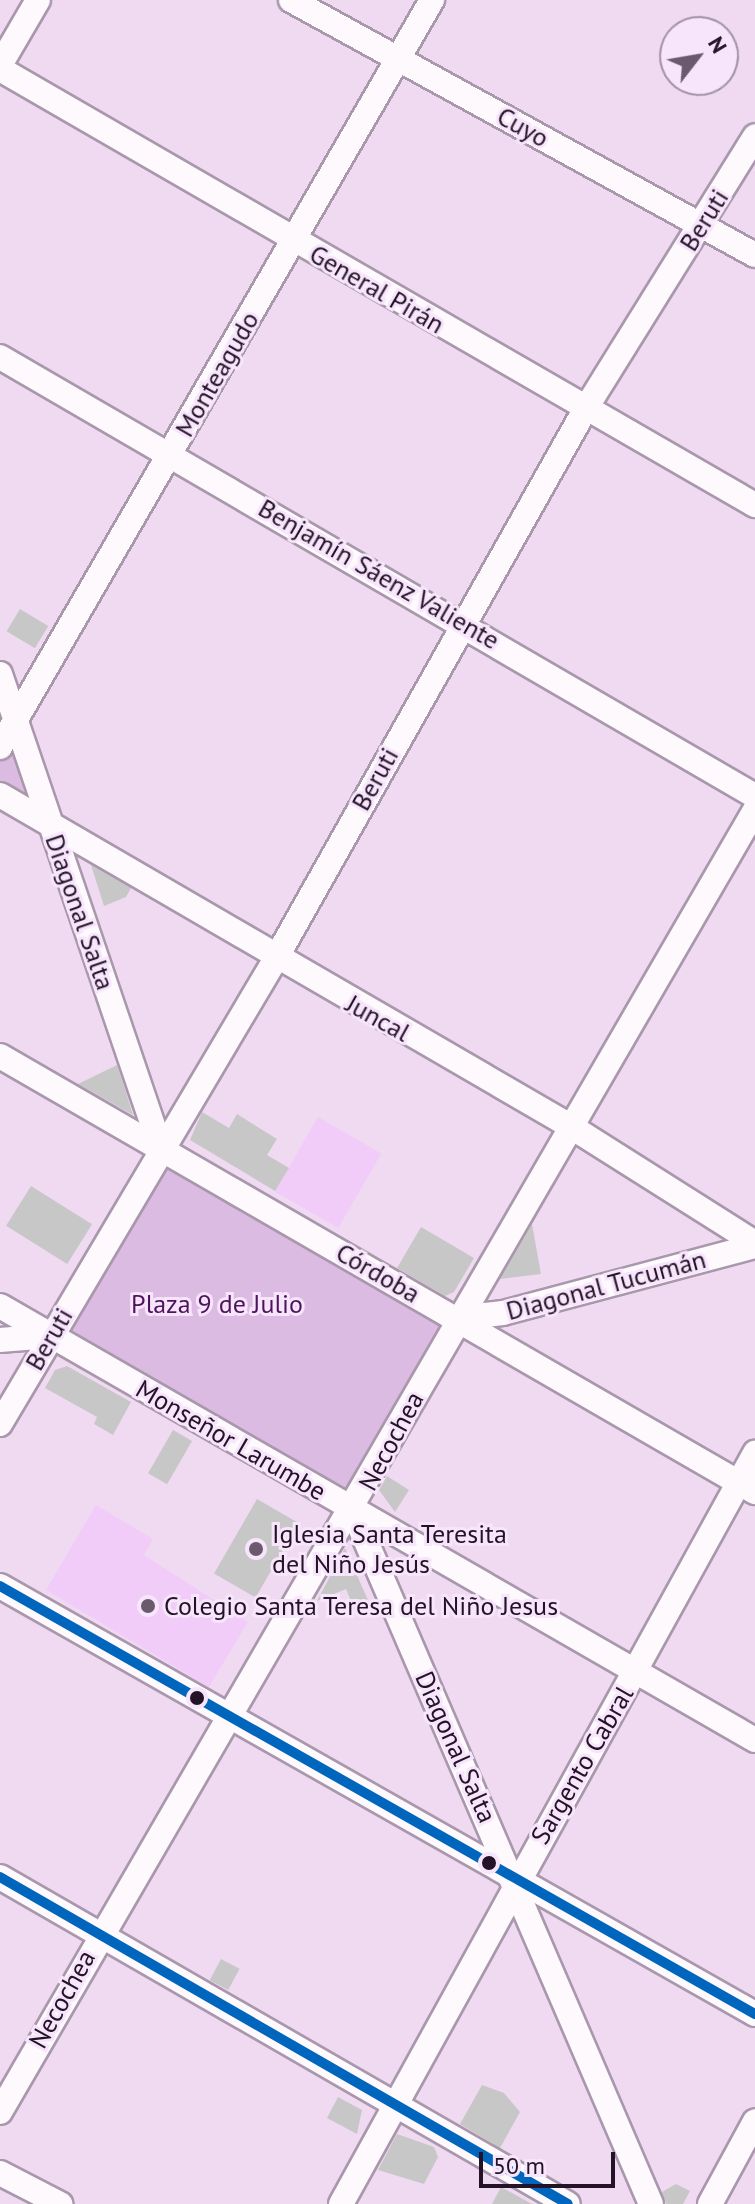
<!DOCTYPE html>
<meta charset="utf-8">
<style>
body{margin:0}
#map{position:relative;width:755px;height:2204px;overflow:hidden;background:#efdaf2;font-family:"PT Sans",sans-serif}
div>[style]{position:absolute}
.built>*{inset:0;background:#f1ccf9;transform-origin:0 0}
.green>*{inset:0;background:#dcbbe3;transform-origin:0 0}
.building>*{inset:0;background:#c8c7c8;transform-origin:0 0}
.roads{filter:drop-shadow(2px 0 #a997ac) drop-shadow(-2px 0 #a997ac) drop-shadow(0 2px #a997ac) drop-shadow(0 -2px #a997ac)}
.minor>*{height:24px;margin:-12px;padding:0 12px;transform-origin:12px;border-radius:12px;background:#fdf9fd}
.bus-1>*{height:10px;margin:-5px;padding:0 5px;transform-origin:5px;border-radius:5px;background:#0065bd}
.dots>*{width:22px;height:22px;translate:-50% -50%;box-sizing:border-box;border:4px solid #f7e5fb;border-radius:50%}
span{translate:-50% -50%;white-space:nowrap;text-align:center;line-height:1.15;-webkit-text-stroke:6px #f7e5fb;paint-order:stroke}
.street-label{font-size:26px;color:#241327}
.park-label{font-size:26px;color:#4e145b}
.poi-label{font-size:26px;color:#241327}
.left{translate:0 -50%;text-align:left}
.north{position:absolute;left:659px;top:16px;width:80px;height:80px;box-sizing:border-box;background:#f7e5fb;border:2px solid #a391a6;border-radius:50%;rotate:59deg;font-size:22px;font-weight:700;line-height:32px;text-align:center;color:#241327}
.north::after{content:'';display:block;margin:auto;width:28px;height:36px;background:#6b596e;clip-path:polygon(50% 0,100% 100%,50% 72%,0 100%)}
.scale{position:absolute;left:479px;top:2152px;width:136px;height:36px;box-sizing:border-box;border:4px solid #241327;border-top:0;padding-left:10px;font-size:24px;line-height:28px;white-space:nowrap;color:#241327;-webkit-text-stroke:6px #f7e5fb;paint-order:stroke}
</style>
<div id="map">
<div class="built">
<div style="left:318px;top:1117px;width:73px;height:86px;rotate:30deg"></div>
<div style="clip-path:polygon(96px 1505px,153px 1539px,144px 1555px,248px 1622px,209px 1687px,46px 1590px)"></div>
</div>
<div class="green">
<div style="clip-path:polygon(15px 721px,49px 823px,0 795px,0 747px)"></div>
<div style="left:165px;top:1160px;width:323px;height:198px;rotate:30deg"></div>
</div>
<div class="building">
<div style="left:20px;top:609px;width:33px;height:26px;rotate:31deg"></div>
<div style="clip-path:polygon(91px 865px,131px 888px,126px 897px,104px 906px)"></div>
<div style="clip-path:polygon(117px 1065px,125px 1089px,133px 1115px,78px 1084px)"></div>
<div style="clip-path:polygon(202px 1112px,229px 1128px,237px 1114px,277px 1139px,267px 1155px,289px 1168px,275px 1191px,190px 1140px)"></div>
<div style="left:31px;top:1186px;width:72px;height:47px;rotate:32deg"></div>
<div style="clip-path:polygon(532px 1224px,541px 1274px,500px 1279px)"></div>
<div style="clip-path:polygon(421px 1227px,474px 1258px,454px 1292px,445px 1296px,397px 1268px)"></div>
<div style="clip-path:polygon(67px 1366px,131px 1402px,113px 1435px,94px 1424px,97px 1417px,45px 1388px,55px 1370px)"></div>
<div style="left:173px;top:1430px;width:22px;height:50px;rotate:30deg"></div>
<div style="clip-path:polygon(387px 1476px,409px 1490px,395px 1512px,379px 1490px)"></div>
<div style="left:257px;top:1499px;width:48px;height:86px;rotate:30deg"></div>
<div style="clip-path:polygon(345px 1548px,371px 1607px,356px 1613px,346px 1589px,317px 1601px)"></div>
<div style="left:221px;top:1959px;width:21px;height:24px;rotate:28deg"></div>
<div style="clip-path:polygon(482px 2085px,504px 2093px,520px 2112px,500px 2148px,460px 2124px)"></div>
<div style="clip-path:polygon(338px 2097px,362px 2110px,357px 2134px,327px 2118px)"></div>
<div style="clip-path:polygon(397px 2134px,434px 2147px,438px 2157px,424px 2184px,378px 2170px)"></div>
<div style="clip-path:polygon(676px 2184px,690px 2191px,683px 2204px,666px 2204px,662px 2192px)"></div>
<div style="clip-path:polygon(501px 2187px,532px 2204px,492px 2204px)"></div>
</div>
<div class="roads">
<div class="minor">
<div style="left:291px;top:0;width:529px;rotate:28.79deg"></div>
<div style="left:0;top:65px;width:75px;rotate:-59.7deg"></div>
<div style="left:0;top:69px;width:872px;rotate:30.01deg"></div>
<div style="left:0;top:357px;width:873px;rotate:30.18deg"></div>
<div style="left:0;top:674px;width:502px;rotate:71.28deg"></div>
<div style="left:0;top:747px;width:863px;rotate:-59.96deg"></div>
<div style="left:0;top:795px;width:659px;rotate:30.14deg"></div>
<div style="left:570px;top:1126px;width:219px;rotate:32.3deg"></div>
<div style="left:0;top:1056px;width:872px;rotate:30.01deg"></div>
<div style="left:0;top:1306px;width:871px;rotate:29.89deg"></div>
<div style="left:457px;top:1318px;width:46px;rotate:-6.2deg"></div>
<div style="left:503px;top:1313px;width:261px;rotate:-14.9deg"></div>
<div style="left:0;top:1340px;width:50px;rotate:-4.6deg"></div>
<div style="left:0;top:1424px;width:539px;rotate:-59.35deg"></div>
<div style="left:275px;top:960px;width:634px;rotate:-60.6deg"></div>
<div style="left:586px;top:408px;width:320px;rotate:-58.1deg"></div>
<div style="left:353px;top:1511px;width:754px;rotate:66.73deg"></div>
<div style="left:0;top:1586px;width:868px;rotate:29.55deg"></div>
<div style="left:0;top:1877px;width:655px;rotate:29.93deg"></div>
<div style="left:0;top:2112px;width:1505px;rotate:-59.89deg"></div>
<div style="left:0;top:2173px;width:68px;rotate:27.3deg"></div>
<div style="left:341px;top:2204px;width:858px;rotate:-61.13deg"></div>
<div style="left:710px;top:2204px;width:94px;rotate:-61.5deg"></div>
</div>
</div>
<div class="bus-1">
<div style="left:0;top:1586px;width:868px;rotate:29.55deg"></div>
<div style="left:0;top:1877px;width:655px;rotate:29.93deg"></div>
</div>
<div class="dots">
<div style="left:256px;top:1549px;background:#6b596e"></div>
<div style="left:148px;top:1606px;background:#6b596e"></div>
<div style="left:197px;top:1698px;background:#241327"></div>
<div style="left:489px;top:1863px;background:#241327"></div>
</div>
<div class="street-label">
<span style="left:523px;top:127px;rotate:29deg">Cuyo</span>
<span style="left:704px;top:220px;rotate:-58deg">Beruti</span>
<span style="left:377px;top:289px;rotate:30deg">General Pirán</span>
<span style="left:217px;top:374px;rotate:-60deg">Monteagudo</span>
<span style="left:379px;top:574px;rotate:30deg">Benjamín Sáenz Valiente</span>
<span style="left:375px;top:779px;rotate:-61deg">Beruti</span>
<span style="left:80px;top:912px;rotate:71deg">Diagonal Salta</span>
<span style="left:378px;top:1018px;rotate:29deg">Juncal</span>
<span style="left:378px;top:1273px;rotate:30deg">Córdoba</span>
<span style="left:606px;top:1285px;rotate:-15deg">Diagonal Tucumán</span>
<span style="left:49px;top:1339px;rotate:-60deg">Beruti</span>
<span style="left:231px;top:1440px;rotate:30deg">Monseñor Larumbe</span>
<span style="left:391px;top:1441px;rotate:-62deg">Necochea</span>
<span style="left:456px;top:1747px;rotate:66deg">Diagonal Salta</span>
<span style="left:582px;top:1765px;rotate:-60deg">Sargento Cabral</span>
<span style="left:62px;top:1999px;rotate:-61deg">Necochea</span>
</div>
<div class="park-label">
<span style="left:217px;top:1304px">Plaza 9 de Julio</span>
</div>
<div class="poi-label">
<span class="left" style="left:272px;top:1549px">Iglesia Santa Teresita<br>del Niño Jesús</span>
<span class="left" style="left:164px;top:1606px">Colegio Santa Teresa del Niño Jesus</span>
</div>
<div class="north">N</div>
<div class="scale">50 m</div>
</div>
